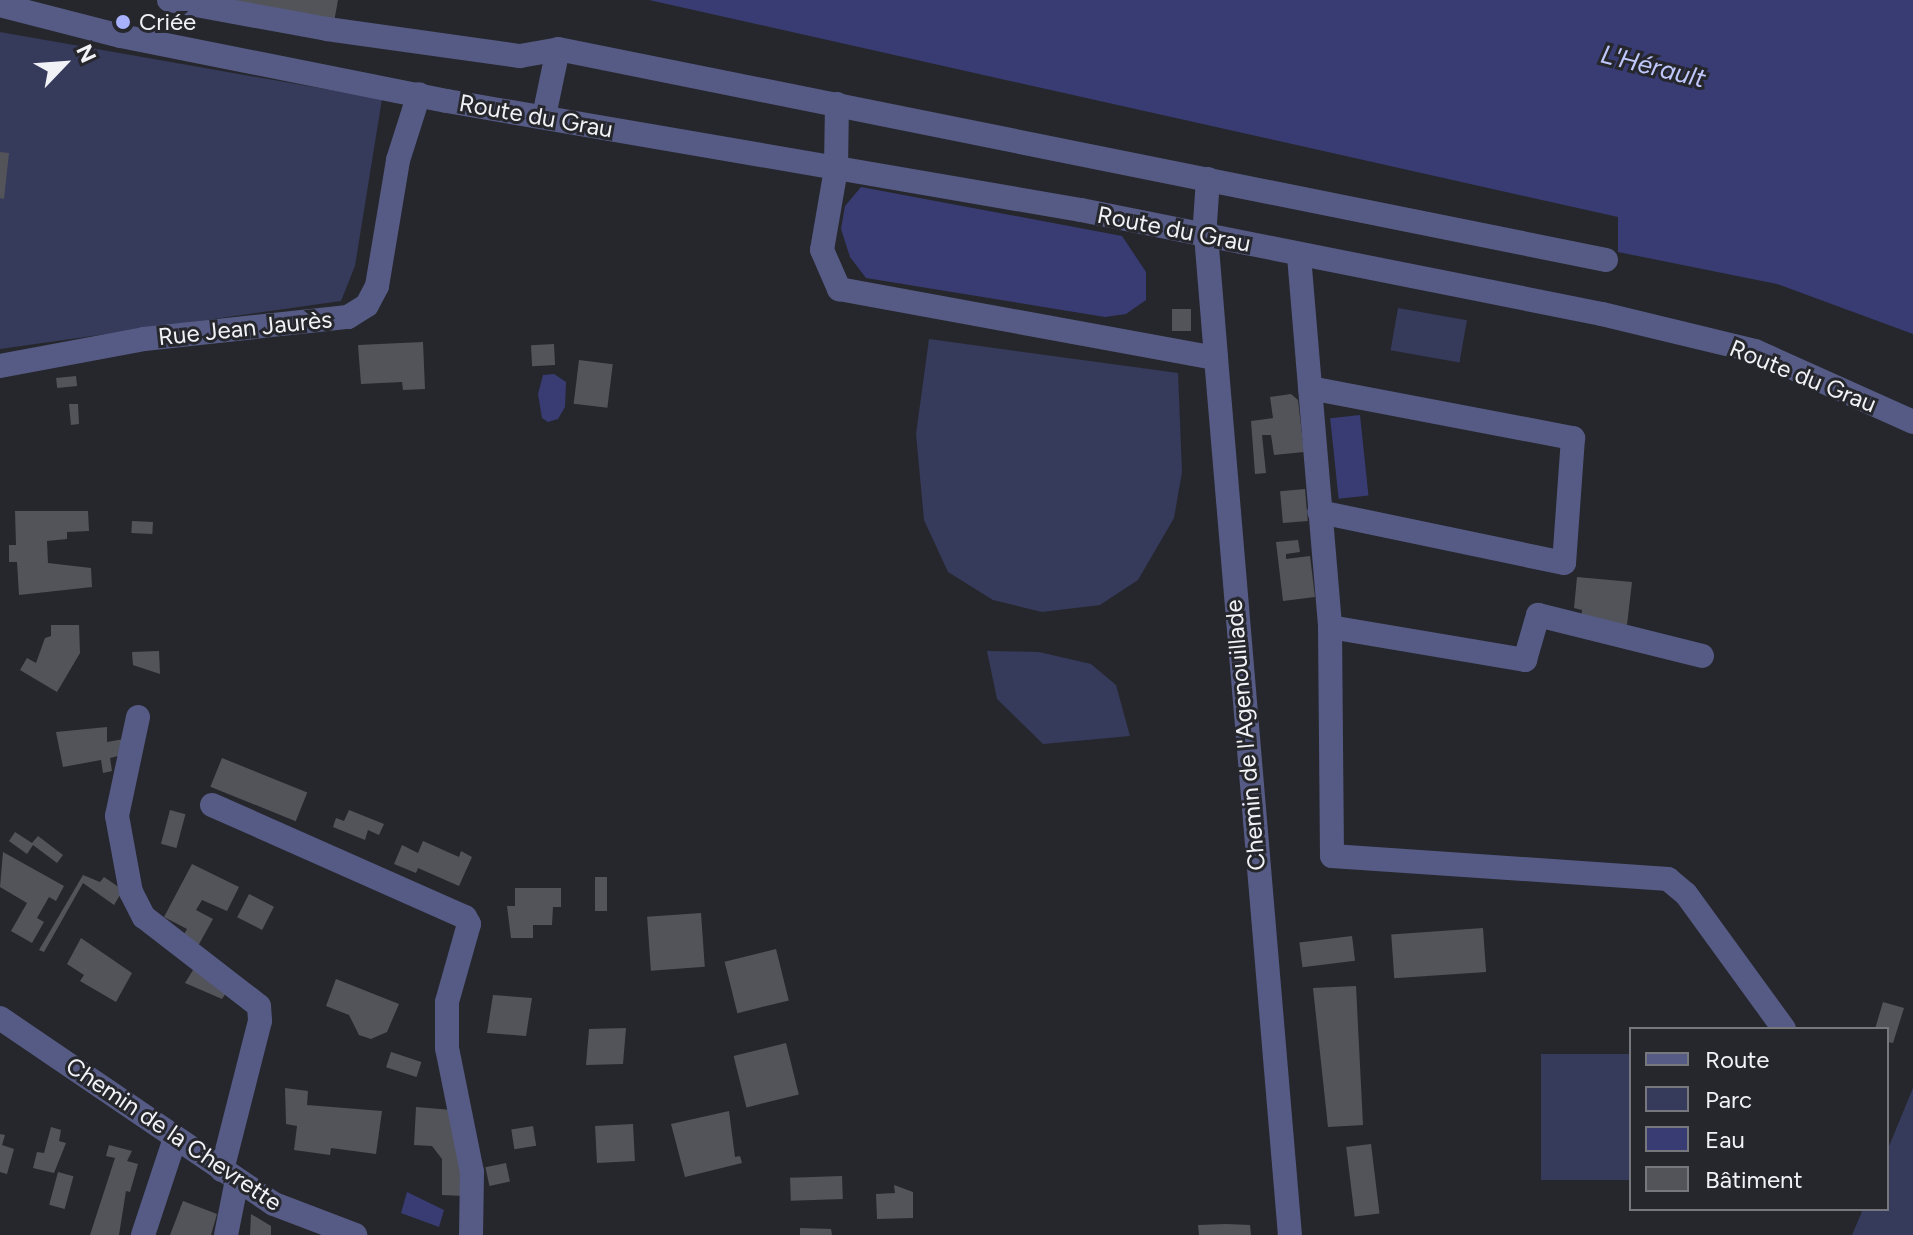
<!DOCTYPE html>
<meta charset="utf-8">
<style>
body{margin:0}
#map{position:relative;width:1913px;height:1235px;overflow:hidden;background:#26272c;font-family:Figtree,sans-serif}
div>[style]{position:absolute}
.green>*{inset:0;background:#363a5b;transform-origin:0 0}
.water>*{inset:0;background:#383c73;transform-origin:0 0}
.building>*{inset:0;background:#53545a;transform-origin:0 0}
.minor>*{height:24px;margin:-12px;padding:0 12px;transform-origin:12px;border-radius:12px;background:#565b86}
.dots>*{width:22px;height:22px;translate:-50% -50%;box-sizing:border-box;border:4px solid #26272c;border-radius:50%}
span{translate:-50% -50%;white-space:nowrap;text-align:center;line-height:1.15;-webkit-text-stroke:6px #26272c;paint-order:stroke}
.poi-label{font-size:24px;color:#f1f2f6}
.left{translate:0 -50%;text-align:left}
.street-label{font-size:24px;color:#f1f2f6}
.water-label{font-size:26px;color:#bfc7fb;font-style:italic}
.legend{position:absolute;left:1629px;top:1027px;width:260px;height:184px;box-sizing:border-box;background:#26272c;border:2px solid #77787d;margin:0;padding:10px 14px;list-style:none;font-size:24px;color:#f1f2f6}
.legend li{display:flex;align-items:center;gap:16px;height:40px}
.legend b{width:40px;border:2px solid #77787d}
.north{position:absolute;left:24px;top:24px;width:80px;height:80px;-webkit-text-stroke:6px #26272c;paint-order:stroke;rotate:65deg;font-size:22px;font-weight:700;line-height:32px;text-align:center;color:#f1f2f6}
.north::after{content:'';display:block;margin:auto;width:28px;height:36px;background:#f1f2f6;clip-path:polygon(50% 0,100% 100%,50% 72%,0 100%)}
</style>
<div id="map">
<div class="green">
<div style="clip-path:polygon(0 32px,382px 99px,355px 266px,341px 301px,0 349px)"></div>
<div style="left:1398px;top:308px;width:70px;height:43px;rotate:10deg"></div>
<div style="clip-path:polygon(929px 339px,1178px 373px,1182px 472px,1174px 518px,1138px 580px,1100px 605px,1042px 612px,993px 600px,948px 572px,924px 520px,916px 434px)"></div>
<div style="clip-path:polygon(987px 651px,1039px 652px,1091px 664px,1116px 685px,1130px 736px,1043px 744px,997px 699px)"></div>
<div style="left:1631px;top:1054px;width:126px;height:90px;rotate:90deg"></div>
<div style="clip-path:polygon(1913px 1088px,1913px 1235px,1852px 1235px,1863px 1209px,1887px 1209px,1887px 1151px)"></div>
</div>
<div class="water">
<div style="clip-path:polygon(649px 0,1913px 0,1913px 334px,1777px 284px,1618px 252px,1618px 217px)"></div>
<div style="clip-path:polygon(861px 187px,1122px 236px,1146px 272px,1146px 300px,1126px 314px,1105px 317px,866px 278px,850px 257px,841px 229px,845px 206px)"></div>
<div style="clip-path:polygon(554px 374px,566px 382px,565px 407px,558px 419px,548px 422px,542px 418px,538px 394px,543px 375px)"></div>
<div style="left:1360px;top:415px;width:81px;height:30px;rotate:84deg"></div>
<div style="clip-path:polygon(407px 1192px,444px 1210px,439px 1227px,401px 1213px)"></div>
</div>
<div class="building">
<div style="clip-path:polygon(228px 0,338px 0,334px 22px)"></div>
<div style="clip-path:polygon(0 152px,9px 153px,4px 199px,0 198px)"></div>
<div style="left:1172px;top:309px;width:19px;height:22px"></div>
<div style="clip-path:polygon(423px 342px,425px 389px,403px 390px,402px 382px,361px 384px,358px 345px)"></div>
<div style="left:554px;top:344px;width:21px;height:23px;rotate:87deg"></div>
<div style="left:579px;top:360px;width:34px;height:44px;rotate:7deg"></div>
<div style="left:76px;top:376px;width:10px;height:20px;rotate:84deg"></div>
<div style="clip-path:polygon(1291px 394px,1298px 400px,1304px 452px,1274px 455px,1271px 435px,1262px 435px,1266px 473px,1255px 474px,1251px 421px,1273px 418px,1270px 397px)"></div>
<div style="clip-path:polygon(69px 404px,78px 404px,79px 424px,71px 425px)"></div>
<div style="left:1305px;top:489px;width:32px;height:25px;rotate:85deg"></div>
<div style="clip-path:polygon(15px 511px,88px 511px,89px 531px,67px 532px,67px 539px,47px 541px,48px 563px,91px 568px,92px 587px,19px 595px,17px 562px,9px 562px,9px 545px,16px 545px)"></div>
<div style="left:132px;top:521px;width:21px;height:12px;rotate:3deg"></div>
<div style="clip-path:polygon(1298px 540px,1300px 552px,1286px 554px,1286px 559px,1310px 556px,1315px 597px,1283px 601px,1276px 542px)"></div>
<div style="clip-path:polygon(1577px 577px,1632px 582px,1627px 625px,1581px 620px,1582px 610px,1574px 608px)"></div>
<div style="clip-path:polygon(51px 625px,79px 625px,80px 653px,57px 692px,20px 670px,27px 658px,36px 663px,45px 638px,51px 636px)"></div>
<div style="clip-path:polygon(159px 651px,160px 674px,133px 665px,132px 652px)"></div>
<div style="clip-path:polygon(107px 727px,107px 742px,124px 739px,126px 754px,110px 758px,112px 771px,103px 773px,101px 760px,63px 767px,56px 732px)"></div>
<div style="left:222px;top:758px;width:92px;height:31px;rotate:22deg"></div>
<div style="left:170px;top:810px;width:16px;height:35px;rotate:15deg"></div>
<div style="clip-path:polygon(349px 810px,384px 824px,379px 835px,368px 830px,365px 840px,333px 827px,336px 818px,344px 821px)"></div>
<div style="clip-path:polygon(15px 832px,32px 843px,38px 836px,63px 855px,57px 863px,33px 845px,27px 854px,9px 841px)"></div>
<div style="clip-path:polygon(423px 841px,459px 857px,461px 851px,472px 857px,459px 886px,418px 868px,416px 873px,394px 864px,402px 845px,418px 853px)"></div>
<div style="clip-path:polygon(3px 852px,64px 886px,56px 901px,49px 897px,37px 918px,44px 922px,32px 943px,11px 931px,27px 903px,0 887px)"></div>
<div style="clip-path:polygon(192px 864px,239px 887px,227px 911px,202px 900px,196px 910px,213px 919px,198px 946px,183px 936px,187px 929px,164px 917px)"></div>
<div style="clip-path:polygon(83px 875px,100px 882px,104px 877px,123px 890px,114px 905px,83px 883px,44px 952px,39px 950px)"></div>
<div style="left:595px;top:877px;width:12px;height:34px"></div>
<div style="clip-path:polygon(515px 888px,561px 888px,561px 907px,553px 907px,552px 925px,533px 925px,533px 938px,511px 938px,507px 906px,515px 906px)"></div>
<div style="left:249px;top:894px;width:28px;height:26px;rotate:27deg"></div>
<div style="left:701px;top:913px;width:54px;height:54px;rotate:86deg"></div>
<div style="left:1483px;top:928px;width:44px;height:92px;rotate:86deg"></div>
<div style="left:1352px;top:936px;width:25px;height:53px;rotate:83deg"></div>
<div style="clip-path:polygon(81px 938px,132px 973px,116px 1002px,80px 981px,84px 975px,67px 964px)"></div>
<div style="left:776px;top:949px;width:53px;height:53px;rotate:76deg"></div>
<div style="clip-path:polygon(198px 962px,231px 985px,222px 999px,185px 983px)"></div>
<div style="clip-path:polygon(336px 979px,399px 1004px,387px 1032px,371px 1039px,359px 1035px,349px 1015px,326px 1006px)"></div>
<div style="clip-path:polygon(1356px 986px,1363px 1125px,1328px 1127px,1313px 988px)"></div>
<div style="clip-path:polygon(493px 995px,532px 998px,526px 1036px,487px 1033px)"></div>
<div style="clip-path:polygon(1883px 1002px,1904px 1008px,1893px 1043px,1887px 1042px,1887px 1029px,1875px 1029px)"></div>
<div style="clip-path:polygon(626px 1028px,623px 1064px,586px 1065px,589px 1029px)"></div>
<div style="left:786px;top:1043px;width:53px;height:54px;rotate:76deg"></div>
<div style="left:391px;top:1052px;width:32px;height:16px;rotate:18deg"></div>
<div style="clip-path:polygon(285px 1088px,308px 1091px,307px 1105px,382px 1111px,376px 1154px,331px 1148px,330px 1155px,294px 1150px,297px 1126px,286px 1124px)"></div>
<div style="clip-path:polygon(416px 1107px,452px 1110px,464px 1196px,442px 1195px,442px 1159px,432px 1146px,414px 1145px)"></div>
<div style="clip-path:polygon(729px 1111px,735px 1157px,740px 1156px,742px 1163px,685px 1177px,671px 1124px)"></div>
<div style="left:633px;top:1124px;width:37px;height:38px;rotate:87deg"></div>
<div style="left:533px;top:1126px;width:20px;height:22px;rotate:81deg"></div>
<div style="clip-path:polygon(51px 1127px,61px 1130px,59px 1141px,66px 1143px,54px 1173px,33px 1168px,37px 1152px,44px 1153px)"></div>
<div style="clip-path:polygon(0 1134px,5px 1135px,2px 1145px,14px 1149px,7px 1174px,0 1172px)"></div>
<div style="left:1371px;top:1144px;width:70px;height:25px;rotate:83deg"></div>
<div style="clip-path:polygon(109px 1145px,132px 1151px,127px 1161px,138px 1164px,130px 1192px,126px 1191px,119px 1235px,90px 1235px,115px 1158px,106px 1156px)"></div>
<div style="left:506px;top:1163px;width:19px;height:21px;rotate:78deg"></div>
<div style="left:58px;top:1172px;width:16px;height:34px;rotate:15deg"></div>
<div style="left:842px;top:1176px;width:23px;height:52px;rotate:88deg"></div>
<div style="clip-path:polygon(894px 1185px,913px 1192px,913px 1218px,877px 1219px,876px 1194px,895px 1193px)"></div>
<div style="clip-path:polygon(183px 1201px,217px 1214px,211px 1235px,170px 1235px)"></div>
<div style="clip-path:polygon(251px 1214px,271px 1226px,271px 1235px,250px 1235px)"></div>
<div style="clip-path:polygon(1226px 1224px,1250px 1225px,1251px 1235px,1199px 1235px,1198px 1225px)"></div>
<div style="clip-path:polygon(800px 1228px,831px 1229px,832px 1235px,800px 1235px)"></div>
</div>
<div class="minor">
<div style="left:169px;top:0;width:161px;rotate:10.4deg"></div>
<div style="left:327px;top:29px;width:195px;rotate:8deg"></div>
<div style="left:520px;top:56px;width:39px;rotate:-10deg"></div>
<div style="left:558px;top:49px;width:1069px;rotate:11.38deg"></div>
<div style="left:0;top:5px;width:125px;rotate:14.4deg"></div>
<div style="left:121px;top:36px;width:332px;rotate:11.3deg"></div>
<div style="left:447px;top:101px;width:643px;rotate:9.76deg"></div>
<div style="left:1081px;top:210px;width:531px;rotate:11.29deg"></div>
<div style="left:1602px;top:314px;width:157px;rotate:13.6deg"></div>
<div style="left:1755px;top:351px;width:173px;rotate:24.2deg"></div>
<div style="left:837px;top:104px;width:65px;rotate:90.9deg"></div>
<div style="left:836px;top:169px;width:82px;rotate:99.8deg"></div>
<div style="left:822px;top:250px;width:43px;rotate:66.4deg"></div>
<div style="left:839px;top:289px;width:383px;rotate:10.4deg"></div>
<div style="left:544px;top:116px;width:68px;rotate:-78.2deg"></div>
<div style="left:1208px;top:179px;width:44px;rotate:93.9deg"></div>
<div style="left:1205px;top:223px;width:135px;rotate:85.3deg"></div>
<div style="left:1216px;top:358px;width:880px;rotate:85.18deg"></div>
<div style="left:1299px;top:256px;width:372px;rotate:85.2deg"></div>
<div style="left:1330px;top:627px;width:229px;rotate:89.5deg"></div>
<div style="left:1332px;top:856px;width:337px;rotate:3.9deg"></div>
<div style="left:1668px;top:879px;width:23px;rotate:40deg"></div>
<div style="left:1686px;top:894px;width:167px;rotate:54deg"></div>
<div style="left:0;top:366px;width:147px;rotate:-10.6deg"></div>
<div style="left:144px;top:339px;width:205px;rotate:-6.2deg"></div>
<div style="left:348px;top:317px;width:22px;rotate:-32deg"></div>
<div style="left:367px;top:305px;width:21px;rotate:-62deg"></div>
<div style="left:377px;top:286px;width:128px;rotate:-80.5deg"></div>
<div style="left:398px;top:160px;width:69px;rotate:-72.3deg"></div>
<div style="left:1310px;top:388px;width:268px;rotate:10.8deg"></div>
<div style="left:1573px;top:438px;width:125px;rotate:94.1deg"></div>
<div style="left:1564px;top:563px;width:250px;rotate:-168.2deg"></div>
<div style="left:1330px;top:627px;width:198px;rotate:9.6deg"></div>
<div style="left:1525px;top:660px;width:47px;rotate:-73.9deg"></div>
<div style="left:1538px;top:615px;width:169px;rotate:14deg"></div>
<div style="left:138px;top:717px;width:101px;rotate:102deg"></div>
<div style="left:117px;top:816px;width:77px;rotate:79.6deg"></div>
<div style="left:131px;top:892px;width:28px;rotate:63deg"></div>
<div style="left:144px;top:917px;width:145px;rotate:37.7deg"></div>
<div style="left:259px;top:1006px;width:15px;rotate:86deg"></div>
<div style="left:260px;top:1021px;width:154px;rotate:104.3deg"></div>
<div style="left:212px;top:805px;width:277px;rotate:23.9deg"></div>
<div style="left:465px;top:917px;width:8px;rotate:60deg"></div>
<div style="left:469px;top:924px;width:81px;rotate:105.8deg"></div>
<div style="left:447px;top:1002px;width:46px;rotate:90deg"></div>
<div style="left:447px;top:1048px;width:126px;rotate:78.6deg"></div>
<div style="left:472px;top:1172px;width:63px;rotate:90.9deg"></div>
<div style="left:0;top:1018px;width:331px;rotate:34.2deg"></div>
<div style="left:274px;top:1204px;width:87px;rotate:20.9deg"></div>
<div style="left:143px;top:1235px;width:102px;rotate:-71.7deg"></div>
<div style="left:226px;top:1235px;width:56px;rotate:-78.7deg"></div>
</div>
<div class="dots">
<div style="left:123px;top:22px;background:#a7b1fc"></div>
</div>
<div class="poi-label">
<span class="left" style="left:139px;top:22px">Criée</span>
</div>
<div class="street-label">
<span style="left:536px;top:116px;rotate:10deg">Route du Grau</span>
<span style="left:1174px;top:229px;rotate:11deg">Route du Grau</span>
<span style="left:245px;top:328px;rotate:-6deg">Rue Jean Jaurès</span>
<span style="left:1803px;top:376px;rotate:22deg">Route du Grau</span>
<span style="left:1245px;top:735px;rotate:-95deg">Chemin de l'Agenouillade</span>
<span style="left:174px;top:1134px;rotate:34deg">Chemin de la Chevrette</span>
</div>
<div class="water-label">
<span style="left:1653px;top:67px;rotate:14deg">L'Hérault</span>
</div>
<ul class="legend">
<li><b style="height:10px;background:#565b86"></b>Route</li>
<li><b style="height:22px;background:#363a5b"></b>Parc</li>
<li><b style="height:22px;background:#383c73"></b>Eau</li>
<li><b style="height:22px;background:#53545a"></b>Bâtiment</li>
</ul>
<div class="north">N</div>
</div>
